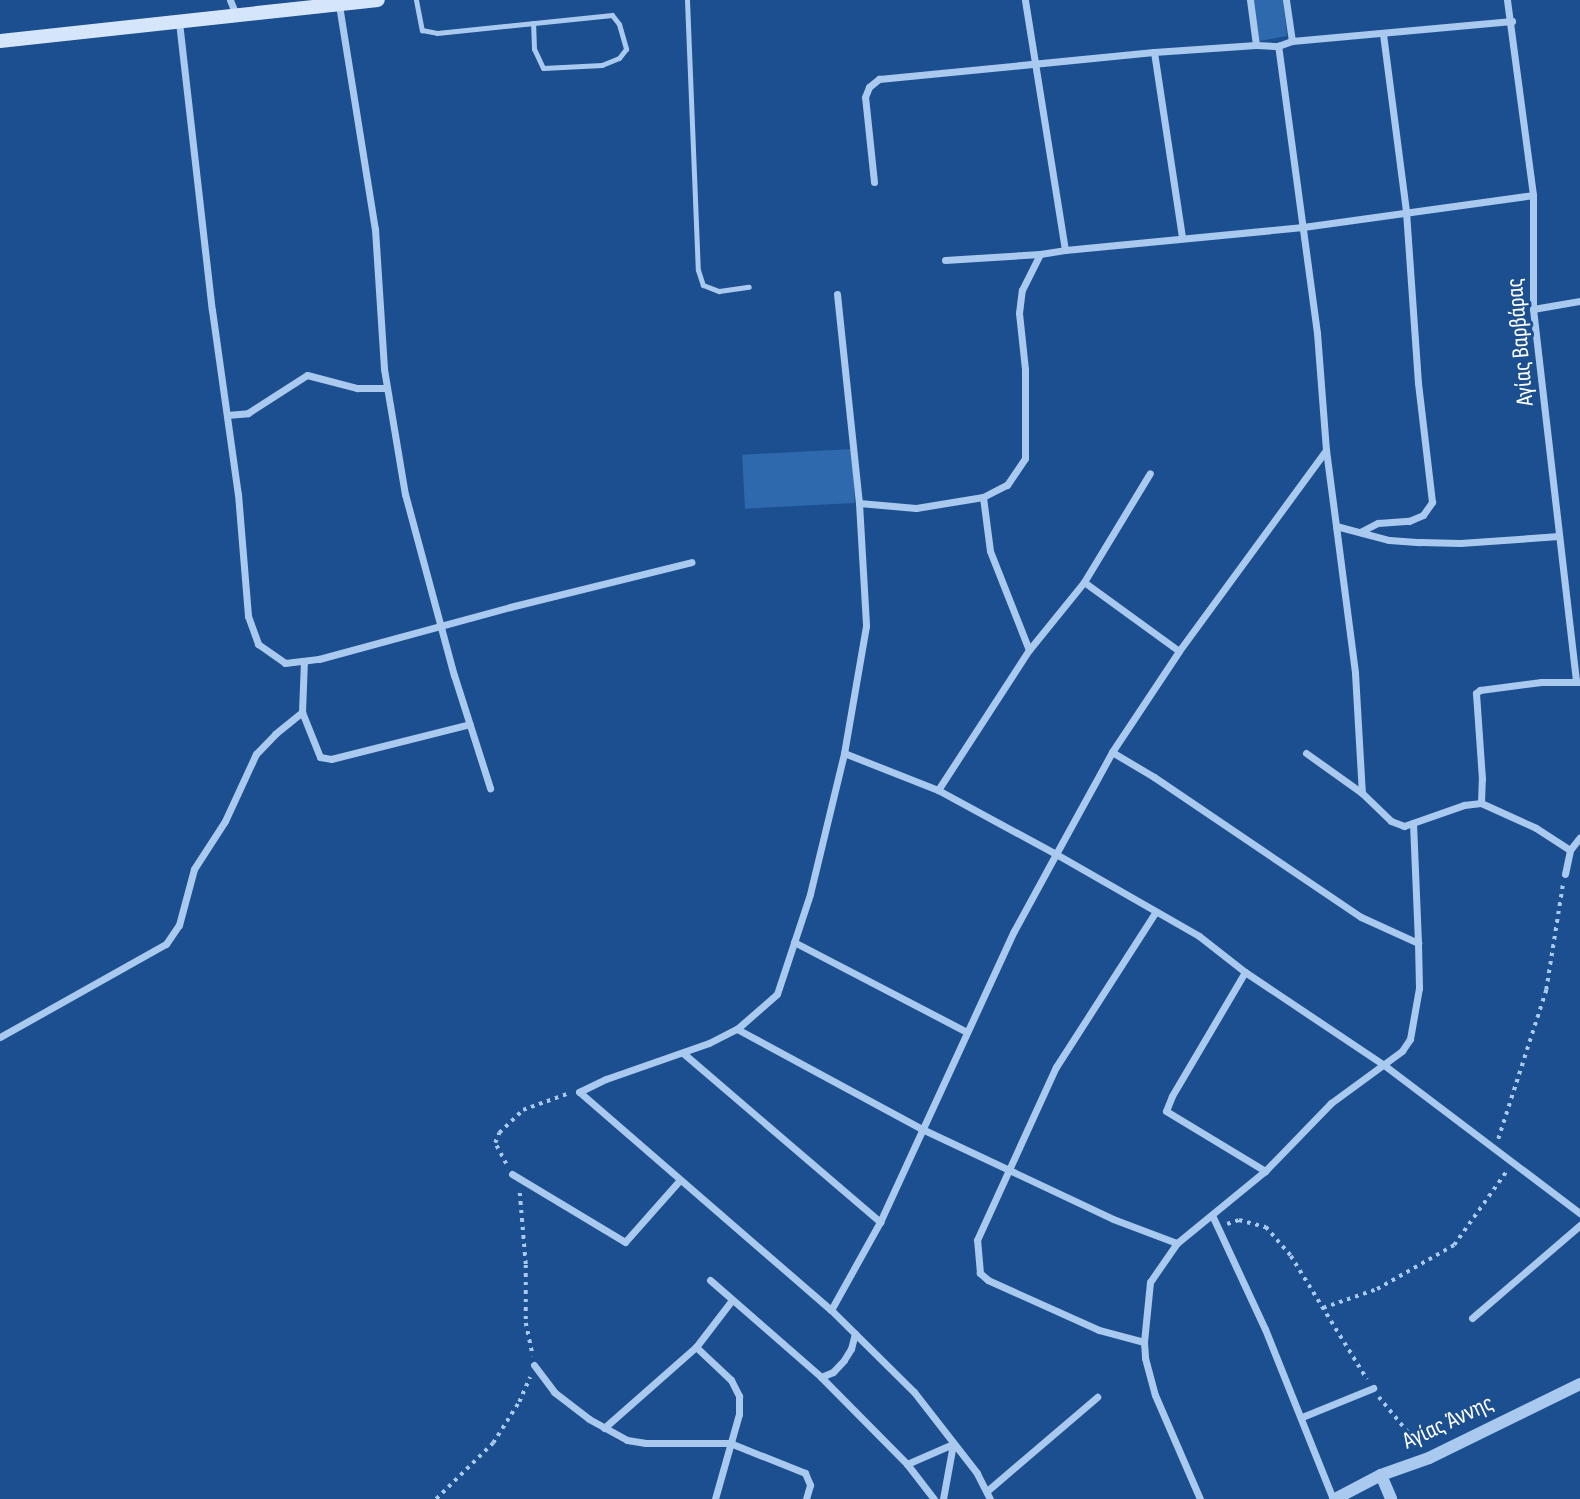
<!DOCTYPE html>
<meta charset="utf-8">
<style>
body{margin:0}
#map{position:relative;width:1580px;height:1499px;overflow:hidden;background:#1b4f8f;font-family:"Sofia Sans Condensed",sans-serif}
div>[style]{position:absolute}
.green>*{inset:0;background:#2e69ad;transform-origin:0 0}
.path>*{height:3.5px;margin-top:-1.75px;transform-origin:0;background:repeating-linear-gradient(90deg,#a9c9ee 0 3.5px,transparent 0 8.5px)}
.service>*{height:5px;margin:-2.5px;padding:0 2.5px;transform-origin:2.5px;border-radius:2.5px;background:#a9c9ee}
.minor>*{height:7px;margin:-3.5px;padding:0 3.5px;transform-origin:3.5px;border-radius:3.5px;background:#a9c9ee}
.tertiary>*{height:12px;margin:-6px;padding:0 6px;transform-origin:6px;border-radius:6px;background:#a9c9ee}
.secondary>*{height:14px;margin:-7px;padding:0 7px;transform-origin:7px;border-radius:7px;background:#d6e6fa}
span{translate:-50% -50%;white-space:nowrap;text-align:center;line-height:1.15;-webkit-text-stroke:6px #1b4f8f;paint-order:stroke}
.street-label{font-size:24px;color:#fff}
</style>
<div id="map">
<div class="green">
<div style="clip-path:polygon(1253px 0,1283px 0,1287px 36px,1259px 41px)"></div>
<div style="left:852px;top:449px;width:54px;height:110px;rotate:87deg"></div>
</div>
<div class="path">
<div style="left:1498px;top:1139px;width:157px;rotate:-72.1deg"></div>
<div style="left:1546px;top:990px;width:108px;rotate:-81deg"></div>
<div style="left:506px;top:1164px;width:24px;rotate:-118deg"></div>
<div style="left:495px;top:1143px;width:11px;rotate:-68deg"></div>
<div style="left:499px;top:1133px;width:33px;rotate:-44deg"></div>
<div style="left:523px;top:1110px;width:47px;rotate:-20deg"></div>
<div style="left:520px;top:1193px;width:72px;rotate:85.2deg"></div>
<div style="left:526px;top:1265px;width:58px;rotate:90deg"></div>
<div style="left:526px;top:1323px;width:34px;rotate:78deg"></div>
<div style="left:1227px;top:1224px;width:13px;rotate:-18deg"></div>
<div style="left:1239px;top:1220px;width:28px;rotate:15deg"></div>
<div style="left:1266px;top:1227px;width:38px;rotate:49deg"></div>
<div style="left:1291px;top:1256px;width:145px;rotate:58.3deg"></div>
<div style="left:1323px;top:1308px;width:57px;rotate:-19.4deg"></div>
<div style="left:1377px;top:1289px;width:89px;rotate:-29.7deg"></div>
<div style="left:1454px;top:1245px;width:90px;rotate:-54.5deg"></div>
<div style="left:1379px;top:1397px;width:66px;rotate:50.5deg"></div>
<div style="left:436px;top:1499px;width:80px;rotate:-44.5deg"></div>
<div style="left:493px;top:1443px;width:49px;rotate:-57.6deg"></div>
<div style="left:519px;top:1402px;width:27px;rotate:-66deg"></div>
</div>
<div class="service">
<div style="left:416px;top:0;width:31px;rotate:79deg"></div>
<div style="left:422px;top:30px;width:15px;rotate:11deg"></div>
<div style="left:437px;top:33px;width:176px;rotate:-5.9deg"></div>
<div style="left:612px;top:15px;width:11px;rotate:52deg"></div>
<div style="left:619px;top:24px;width:26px;rotate:74deg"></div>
<div style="left:626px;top:49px;width:11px;rotate:128deg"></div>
<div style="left:619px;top:58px;width:18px;rotate:158deg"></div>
<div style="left:602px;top:65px;width:59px;rotate:177.1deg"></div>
<div style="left:543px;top:68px;width:21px;rotate:-115deg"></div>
<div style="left:534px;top:49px;width:26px;rotate:-92deg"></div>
<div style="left:687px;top:0;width:270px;rotate:87.7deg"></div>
<div style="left:698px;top:270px;width:16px;rotate:72deg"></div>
<div style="left:703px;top:285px;width:17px;rotate:21deg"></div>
<div style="left:719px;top:291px;width:30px;rotate:-8deg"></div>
</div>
<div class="minor">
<div style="left:230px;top:0;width:16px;rotate:68deg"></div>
<div style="left:1250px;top:0;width:45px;rotate:82.4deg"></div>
<div style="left:1286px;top:0;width:41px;rotate:81.7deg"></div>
<div style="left:1507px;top:0;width:197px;rotate:82.4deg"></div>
<div style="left:1533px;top:195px;width:114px;rotate:90deg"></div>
<div style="left:1533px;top:309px;width:374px;rotate:83.4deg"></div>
<div style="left:339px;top:5px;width:227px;rotate:80.9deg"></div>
<div style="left:375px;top:229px;width:140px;rotate:86.3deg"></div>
<div style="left:384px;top:369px;width:127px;rotate:80.5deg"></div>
<div style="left:405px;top:494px;width:188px;rotate:74.9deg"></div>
<div style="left:454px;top:675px;width:119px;rotate:72.3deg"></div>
<div style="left:179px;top:22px;width:290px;rotate:83.5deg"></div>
<div style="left:212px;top:310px;width:186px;rotate:82deg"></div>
<div style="left:238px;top:494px;width:122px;rotate:85.3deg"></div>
<div style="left:248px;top:616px;width:30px;rotate:70deg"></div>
<div style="left:258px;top:644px;width:33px;rotate:35deg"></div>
<div style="left:285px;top:663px;width:34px;rotate:-7deg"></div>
<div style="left:319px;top:659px;width:198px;rotate:-15.2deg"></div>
<div style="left:510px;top:607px;width:187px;rotate:-13.9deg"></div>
<div style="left:1154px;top:52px;width:187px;rotate:81.4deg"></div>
<div style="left:874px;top:182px;width:85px;rotate:-96deg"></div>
<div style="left:865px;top:97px;width:11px;rotate:-68deg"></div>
<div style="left:869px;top:87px;width:13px;rotate:-39deg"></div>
<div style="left:879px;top:79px;width:276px;rotate:-5.6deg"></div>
<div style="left:1154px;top:52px;width:102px;rotate:-3.9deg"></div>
<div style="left:1256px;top:45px;width:22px;rotate:3deg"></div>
<div style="left:1278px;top:46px;width:15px;rotate:-20deg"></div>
<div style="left:1292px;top:41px;width:221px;rotate:-5.2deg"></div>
<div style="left:1065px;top:250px;width:239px;rotate:-5.5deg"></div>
<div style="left:1303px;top:227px;width:232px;rotate:-7.9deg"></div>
<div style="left:945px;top:260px;width:95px;rotate:-3.6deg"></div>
<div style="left:837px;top:294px;width:210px;rotate:84deg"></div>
<div style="left:859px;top:503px;width:123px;rotate:86.7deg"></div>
<div style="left:866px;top:626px;width:129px;rotate:99.8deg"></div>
<div style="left:844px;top:753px;width:101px;rotate:21.5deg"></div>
<div style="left:938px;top:790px;width:134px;rotate:28.5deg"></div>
<div style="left:1056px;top:854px;width:116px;rotate:-61.2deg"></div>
<div style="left:1112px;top:752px;width:121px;rotate:-56.4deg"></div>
<div style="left:1179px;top:651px;width:249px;rotate:-53.8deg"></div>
<div style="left:1326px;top:450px;width:117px;rotate:-94.4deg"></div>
<div style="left:1317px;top:333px;width:290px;rotate:-97.7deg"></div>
<div style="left:1533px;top:309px;width:48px;rotate:-9.7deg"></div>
<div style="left:227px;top:415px;width:21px;rotate:-5deg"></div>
<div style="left:248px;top:413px;width:70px;rotate:-32.8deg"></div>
<div style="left:307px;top:375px;width:52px;rotate:14.6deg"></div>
<div style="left:357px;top:388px;width:30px"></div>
<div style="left:1326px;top:450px;width:77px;rotate:82.5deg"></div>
<div style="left:1336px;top:526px;width:55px;rotate:14.8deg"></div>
<div style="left:1389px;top:540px;width:31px;rotate:4deg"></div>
<div style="left:1420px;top:542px;width:40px;rotate:1.4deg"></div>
<div style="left:1460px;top:543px;width:99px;rotate:-4deg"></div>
<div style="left:983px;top:497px;width:54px;rotate:82.6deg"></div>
<div style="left:990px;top:551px;width:106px;rotate:68.5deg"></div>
<div style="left:859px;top:503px;width:57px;rotate:5deg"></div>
<div style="left:916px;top:508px;width:68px;rotate:-9.3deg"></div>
<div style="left:983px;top:497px;width:27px;rotate:-27deg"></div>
<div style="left:1007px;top:485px;width:32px;rotate:-56deg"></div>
<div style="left:1025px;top:458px;width:89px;rotate:-90deg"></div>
<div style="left:1025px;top:369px;width:56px;rotate:-96.1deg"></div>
<div style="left:1019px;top:313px;width:23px;rotate:-83deg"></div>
<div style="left:1022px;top:290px;width:40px;rotate:-63.4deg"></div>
<div style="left:1040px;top:254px;width:25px;rotate:-9deg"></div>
<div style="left:1065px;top:250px;width:253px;rotate:-99.1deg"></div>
<div style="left:1336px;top:526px;width:148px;rotate:82.6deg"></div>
<div style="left:1355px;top:673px;width:120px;rotate:86.7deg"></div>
<div style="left:1360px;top:532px;width:20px;rotate:-27deg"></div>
<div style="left:1378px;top:523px;width:31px;rotate:-4deg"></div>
<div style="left:1409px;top:521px;width:15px;rotate:-23deg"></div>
<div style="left:1423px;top:515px;width:16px;rotate:-55deg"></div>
<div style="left:1432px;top:502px;width:120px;rotate:-96.7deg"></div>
<div style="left:1418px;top:383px;width:172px;rotate:-94deg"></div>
<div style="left:1406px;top:211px;width:178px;rotate:-97.4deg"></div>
<div style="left:1084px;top:582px;width:127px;rotate:-58.8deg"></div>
<div style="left:302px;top:712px;width:48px;rotate:68.2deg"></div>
<div style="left:320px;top:757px;width:11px;rotate:10deg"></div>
<div style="left:331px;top:759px;width:143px;rotate:-14.1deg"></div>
<div style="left:1112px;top:752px;width:49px;rotate:30.8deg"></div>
<div style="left:1154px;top:777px;width:250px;rotate:34.1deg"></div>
<div style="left:1361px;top:917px;width:63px;rotate:24.5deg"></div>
<div style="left:1418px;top:943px;width:45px;rotate:88.7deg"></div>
<div style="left:1419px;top:988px;width:52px;rotate:100deg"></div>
<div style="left:1410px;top:1039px;width:14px;rotate:124deg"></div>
<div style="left:1402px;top:1051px;width:88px;rotate:143.8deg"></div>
<div style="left:1331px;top:1103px;width:95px;rotate:134.1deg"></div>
<div style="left:1265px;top:1171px;width:114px;rotate:140.7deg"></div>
<div style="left:1177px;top:1243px;width:47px;rotate:124.7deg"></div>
<div style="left:1150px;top:1282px;width:60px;rotate:95.7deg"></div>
<div style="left:1144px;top:1342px;width:16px;rotate:86deg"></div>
<div style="left:1145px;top:1358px;width:38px;rotate:75deg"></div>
<div style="left:1155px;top:1395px;width:113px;rotate:66.6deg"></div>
<div style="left:1306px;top:753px;width:69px;rotate:35.5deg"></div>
<div style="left:1362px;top:793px;width:40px;rotate:44deg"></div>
<div style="left:1391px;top:821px;width:14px;rotate:21deg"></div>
<div style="left:1404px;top:826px;width:64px;rotate:-19.3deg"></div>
<div style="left:1464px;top:805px;width:17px;rotate:-7deg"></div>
<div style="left:1481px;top:803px;width:60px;rotate:24.4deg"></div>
<div style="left:1536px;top:828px;width:40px;rotate:32.9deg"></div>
<div style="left:938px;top:790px;width:167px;rotate:-57deg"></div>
<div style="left:1029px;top:650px;width:87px;rotate:-51deg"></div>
<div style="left:1084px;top:582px;width:117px;rotate:36deg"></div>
<div style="left:1481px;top:803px;width:24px;rotate:-88deg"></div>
<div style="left:1482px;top:779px;width:86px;rotate:-94deg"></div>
<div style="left:1476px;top:693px;width:5px;rotate:-37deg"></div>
<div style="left:1480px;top:690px;width:62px;rotate:-7.5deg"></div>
<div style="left:1541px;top:682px;width:38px"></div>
<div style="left:1413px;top:823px;width:120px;rotate:87.6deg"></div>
<div style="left:1565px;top:874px;width:25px;rotate:-78deg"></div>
<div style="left:1570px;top:850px;width:16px;rotate:-52deg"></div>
<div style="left:794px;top:942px;width:195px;rotate:27.5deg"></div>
<div style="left:1245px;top:972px;width:144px;rotate:120.5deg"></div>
<div style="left:1172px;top:1096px;width:16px;rotate:112deg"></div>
<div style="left:1166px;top:1111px;width:116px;rotate:31.2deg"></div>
<div style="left:737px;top:1029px;width:210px;rotate:28.4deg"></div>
<div style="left:922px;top:1129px;width:211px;rotate:25.2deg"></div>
<div style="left:1113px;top:1219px;width:68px;rotate:20.6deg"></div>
<div style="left:0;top:1037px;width:190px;rotate:-29.3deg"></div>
<div style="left:166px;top:944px;width:23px;rotate:-56deg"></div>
<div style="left:179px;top:925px;width:58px;rotate:-75deg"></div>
<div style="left:194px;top:869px;width:57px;rotate:-57.1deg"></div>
<div style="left:225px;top:821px;width:74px;rotate:-65.2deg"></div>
<div style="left:256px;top:754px;width:28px;rotate:-46deg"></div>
<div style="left:275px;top:734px;width:35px;rotate:-39deg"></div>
<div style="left:302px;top:712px;width:51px;rotate:-87.8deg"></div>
<div style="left:683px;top:1053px;width:260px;rotate:40.6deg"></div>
<div style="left:512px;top:1174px;width:132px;rotate:31deg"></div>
<div style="left:625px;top:1242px;width:81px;rotate:-48.5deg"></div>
<div style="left:1212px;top:1215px;width:126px;rotate:65.1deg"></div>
<div style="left:1265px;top:1329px;width:183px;rotate:68.2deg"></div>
<div style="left:710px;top:1280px;width:147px;rotate:41.1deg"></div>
<div style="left:821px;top:1377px;width:122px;rotate:45.3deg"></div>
<div style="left:907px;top:1464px;width:44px;rotate:52.4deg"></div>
<div style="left:831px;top:1310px;width:333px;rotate:-139.1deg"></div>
<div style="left:579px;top:1092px;width:30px;rotate:-26deg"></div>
<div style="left:606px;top:1079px;width:109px;rotate:-19.3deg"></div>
<div style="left:709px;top:1043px;width:31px;rotate:-27deg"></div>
<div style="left:737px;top:1029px;width:53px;rotate:-41.2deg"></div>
<div style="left:777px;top:994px;width:105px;rotate:-71.7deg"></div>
<div style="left:810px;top:894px;width:145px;rotate:-76.4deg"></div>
<div style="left:1472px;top:1318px;width:143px;rotate:-40.7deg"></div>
<div style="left:1144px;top:1342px;width:47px;rotate:-165.1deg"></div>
<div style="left:1099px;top:1330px;width:122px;rotate:-155.8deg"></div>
<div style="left:988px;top:1280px;width:11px;rotate:-139deg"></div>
<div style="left:980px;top:1273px;width:33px;rotate:-95deg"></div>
<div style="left:977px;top:1240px;width:190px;rotate:-65.5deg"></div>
<div style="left:1056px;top:1067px;width:185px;rotate:-57.3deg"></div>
<div style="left:696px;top:1347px;width:48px;rotate:43.3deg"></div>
<div style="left:731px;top:1380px;width:18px;rotate:63deg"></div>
<div style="left:739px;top:1396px;width:18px;rotate:90deg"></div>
<div style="left:739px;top:1414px;width:88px;rotate:105.8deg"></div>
<div style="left:534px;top:1365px;width:34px;rotate:53deg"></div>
<div style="left:554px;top:1392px;width:44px;rotate:37.6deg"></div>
<div style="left:589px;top:1419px;width:43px;rotate:28.9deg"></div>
<div style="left:627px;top:1440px;width:19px;rotate:9deg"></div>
<div style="left:646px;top:1443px;width:84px"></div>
<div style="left:730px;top:1443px;width:81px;rotate:21.8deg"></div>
<div style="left:805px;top:1473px;width:13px;rotate:67deg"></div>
<div style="left:810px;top:1485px;width:15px;rotate:106deg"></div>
<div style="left:821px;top:1377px;width:13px;rotate:-23deg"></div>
<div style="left:833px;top:1372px;width:16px;rotate:-47deg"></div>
<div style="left:844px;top:1360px;width:13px;rotate:-58deg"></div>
<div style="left:851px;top:1349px;width:16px;rotate:-76deg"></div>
<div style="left:1302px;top:1417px;width:77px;rotate:-22.2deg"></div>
<div style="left:604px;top:1428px;width:123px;rotate:-41.4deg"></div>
<div style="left:696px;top:1347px;width:59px;rotate:-52.5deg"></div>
<div style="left:907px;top:1464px;width:50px;rotate:-23.5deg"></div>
<div style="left:987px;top:1491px;width:145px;rotate:-40.5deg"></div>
<div style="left:943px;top:1499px;width:56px;rotate:-79.7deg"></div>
<div style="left:990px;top:1499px;width:29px;rotate:-117deg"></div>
<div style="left:977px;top:1473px;width:103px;rotate:-127.9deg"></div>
<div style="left:914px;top:1392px;width:117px;rotate:-135.3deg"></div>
<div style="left:831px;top:1310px;width:101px;rotate:-60.9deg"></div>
<div style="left:880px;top:1222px;width:320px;rotate:-65.3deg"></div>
<div style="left:1014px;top:931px;width:88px;rotate:-61.4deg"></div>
<div style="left:1056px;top:854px;width:165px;rotate:29.8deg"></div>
<div style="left:1199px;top:936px;width:58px;rotate:38deg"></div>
<div style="left:1245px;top:972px;width:167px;rotate:33.8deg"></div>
<div style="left:1384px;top:1065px;width:246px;rotate:37.1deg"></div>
</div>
<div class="tertiary">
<div style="left:1381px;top:1475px;width:26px;rotate:67deg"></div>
<div style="left:1335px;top:1499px;width:52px;rotate:-27.6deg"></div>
<div style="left:1381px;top:1475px;width:51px;rotate:-19.5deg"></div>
<div style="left:1429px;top:1458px;width:168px;rotate:-26.1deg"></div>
</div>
<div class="secondary">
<div style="left:0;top:41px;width:380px;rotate:-6.2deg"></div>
</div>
<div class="street-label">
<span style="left:1520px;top:342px;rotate:-95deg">Αγίας Βαρβάρας</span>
<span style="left:1448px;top:1422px;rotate:-25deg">Αγίας Άννης</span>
</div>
</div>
